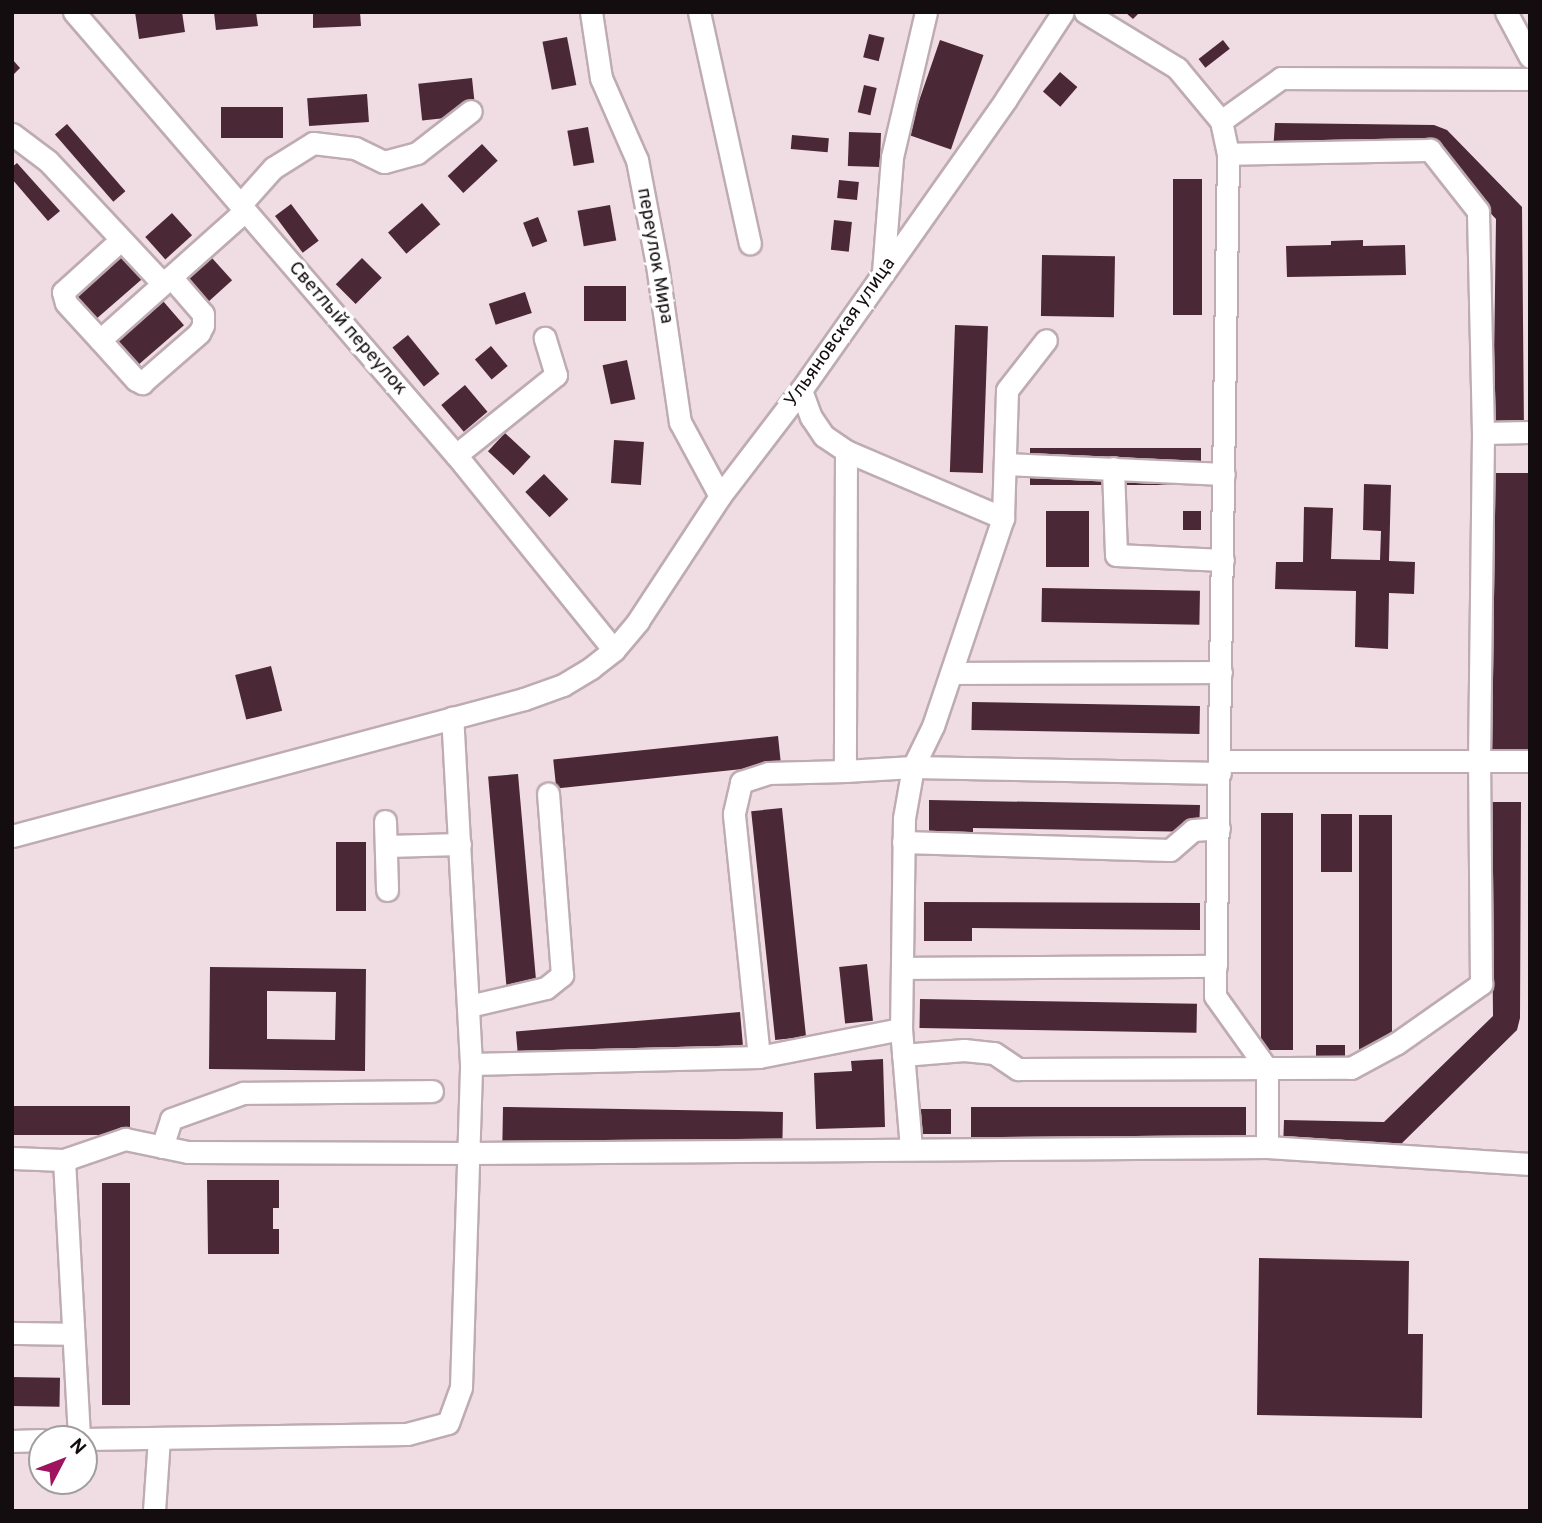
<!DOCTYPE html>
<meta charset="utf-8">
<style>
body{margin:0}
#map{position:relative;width:1542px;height:1523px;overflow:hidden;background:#f0dde4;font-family:Overpass,sans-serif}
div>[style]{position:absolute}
.building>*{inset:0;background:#4b2836;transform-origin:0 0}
.roads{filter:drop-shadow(2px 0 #beacb2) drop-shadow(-2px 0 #beacb2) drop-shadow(0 2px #beacb2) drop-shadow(0 -2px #beacb2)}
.minor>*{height:21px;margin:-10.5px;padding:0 10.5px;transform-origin:10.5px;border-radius:10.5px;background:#fff}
span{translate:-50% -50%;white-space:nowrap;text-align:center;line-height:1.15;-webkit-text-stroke:7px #fff;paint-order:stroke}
.street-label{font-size:19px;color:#130d0f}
.frame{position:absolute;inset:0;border:14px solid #130d0f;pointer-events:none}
.north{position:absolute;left:28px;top:1425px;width:70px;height:70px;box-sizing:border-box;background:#fff;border:2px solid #a19e9f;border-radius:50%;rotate:48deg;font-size:19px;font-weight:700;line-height:28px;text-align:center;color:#130d0f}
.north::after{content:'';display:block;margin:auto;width:24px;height:32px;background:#a0145f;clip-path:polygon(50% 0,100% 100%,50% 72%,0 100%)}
</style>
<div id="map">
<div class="building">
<div style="clip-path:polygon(135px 12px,182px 12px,185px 32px,139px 39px)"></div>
<div style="clip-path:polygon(214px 12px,256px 12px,258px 26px,216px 30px)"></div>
<div style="clip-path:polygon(313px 12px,360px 12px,361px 26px,313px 28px)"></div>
<div style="clip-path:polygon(1125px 12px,1140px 12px,1133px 19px)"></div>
<div style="left:869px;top:34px;width:16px;height:24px;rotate:14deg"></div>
<div style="left:567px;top:37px;width:49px;height:25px;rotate:79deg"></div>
<div style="left:940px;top:40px;width:46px;height:100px;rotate:19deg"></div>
<div style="left:1223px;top:40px;width:11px;height:31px;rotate:52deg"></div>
<div style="clip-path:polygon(12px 59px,20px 68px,12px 76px)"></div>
<div style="left:1060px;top:72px;width:23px;height:26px;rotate:41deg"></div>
<div style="left:472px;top:78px;width:37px;height:54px;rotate:84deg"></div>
<div style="left:864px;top:85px;width:13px;height:28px;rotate:13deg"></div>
<div style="left:367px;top:94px;width:28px;height:60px;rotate:86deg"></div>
<div style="left:283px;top:107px;width:31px;height:62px;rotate:90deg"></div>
<div style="clip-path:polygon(1275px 123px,1434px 125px,1447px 130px,1522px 207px,1524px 432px,1493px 433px,1496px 219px,1432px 152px,1273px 151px)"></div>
<div style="left:67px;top:124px;width:89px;height:16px;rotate:49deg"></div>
<div style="left:588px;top:127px;width:36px;height:21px;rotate:80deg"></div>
<div style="left:849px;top:132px;width:32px;height:34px;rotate:2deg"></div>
<div style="left:792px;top:135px;width:37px;height:14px;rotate:5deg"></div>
<div style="left:482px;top:144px;width:23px;height:47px;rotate:47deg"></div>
<div style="clip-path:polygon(17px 163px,60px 211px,48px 221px,12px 179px,12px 167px)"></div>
<div style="left:1173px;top:179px;width:29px;height:136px"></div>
<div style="left:839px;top:180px;width:20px;height:18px;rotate:6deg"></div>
<div style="left:422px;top:203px;width:28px;height:45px;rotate:49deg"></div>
<div style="left:291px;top:204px;width:46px;height:20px;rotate:53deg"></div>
<div style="left:610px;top:205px;width:36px;height:33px;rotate:80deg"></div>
<div style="left:172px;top:213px;width:30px;height:36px;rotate:48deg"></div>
<div style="left:538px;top:217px;width:26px;height:16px;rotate:69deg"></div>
<div style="left:834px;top:220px;width:18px;height:30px;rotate:6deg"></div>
<div style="clip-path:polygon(1363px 240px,1363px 246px,1405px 245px,1406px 275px,1287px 277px,1286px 246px,1331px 245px,1331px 241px)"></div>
<div style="left:122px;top:254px;width:32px;height:64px;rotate:49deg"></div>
<div style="left:1042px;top:255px;width:73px;height:61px;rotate:1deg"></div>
<div style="left:212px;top:258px;width:30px;height:36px;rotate:48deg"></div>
<div style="left:362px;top:258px;width:28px;height:37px;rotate:45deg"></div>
<div style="left:626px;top:286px;width:35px;height:42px;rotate:90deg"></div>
<div style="left:525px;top:292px;width:22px;height:38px;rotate:72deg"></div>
<div style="left:163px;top:301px;width:32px;height:65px;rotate:49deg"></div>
<div style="left:955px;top:325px;width:33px;height:147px;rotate:2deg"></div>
<div style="left:408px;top:335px;width:50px;height:20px;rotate:51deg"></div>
<div style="left:491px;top:346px;width:26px;height:21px;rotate:50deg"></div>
<div style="left:627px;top:360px;width:40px;height:25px;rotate:78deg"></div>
<div style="left:465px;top:385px;width:35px;height:31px;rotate:50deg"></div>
<div style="left:505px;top:433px;width:35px;height:25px;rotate:43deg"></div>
<div style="left:614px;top:440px;width:30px;height:43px;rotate:4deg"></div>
<div style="left:1030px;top:448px;width:171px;height:37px"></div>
<div style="left:1490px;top:473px;width:40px;height:294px"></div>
<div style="left:544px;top:474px;width:35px;height:26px;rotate:46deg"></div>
<div style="clip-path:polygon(1364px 484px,1391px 485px,1389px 561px,1415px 562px,1414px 594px,1389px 593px,1388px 649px,1355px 647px,1356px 591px,1275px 589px,1276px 562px,1303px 562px,1304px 507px,1333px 508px,1331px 559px,1380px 560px,1381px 531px,1363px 530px)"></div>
<div style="left:1046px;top:511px;width:43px;height:56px"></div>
<div style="left:1183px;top:511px;width:18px;height:19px"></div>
<div style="left:1042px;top:588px;width:158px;height:34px;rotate:1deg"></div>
<div style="left:271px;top:666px;width:46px;height:37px;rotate:76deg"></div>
<div style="left:972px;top:702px;width:228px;height:28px;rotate:1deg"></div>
<div style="left:778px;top:736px;width:29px;height:226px;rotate:84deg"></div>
<div style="left:518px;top:774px;width:221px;height:30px;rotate:85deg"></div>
<div style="clip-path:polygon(929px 800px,1200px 805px,1199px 832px,973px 828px,973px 838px,929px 837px)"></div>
<div style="clip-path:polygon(1491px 802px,1521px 802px,1520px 1018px,1517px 1030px,1398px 1147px,1283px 1149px,1284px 1120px,1384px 1122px,1493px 1016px)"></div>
<div style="left:782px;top:808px;width:230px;height:31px;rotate:84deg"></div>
<div style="left:1261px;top:813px;width:32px;height:237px"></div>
<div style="left:1321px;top:814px;width:31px;height:58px"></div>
<div style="left:1359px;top:815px;width:33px;height:239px"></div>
<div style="left:336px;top:842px;width:30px;height:69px"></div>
<div style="clip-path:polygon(924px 902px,1200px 903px,1200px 930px,972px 928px,972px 941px,924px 941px)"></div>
<div style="left:867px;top:964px;width:57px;height:28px;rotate:84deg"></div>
<div style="clip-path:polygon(evenodd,210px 967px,366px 969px,365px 1071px,209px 1069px,210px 967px,267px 991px,336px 992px,335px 1040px,267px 1039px,267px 991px)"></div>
<div style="left:920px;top:999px;width:277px;height:29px;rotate:1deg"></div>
<div style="left:740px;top:1012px;width:33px;height:225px;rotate:85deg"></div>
<div style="left:1316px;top:1045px;width:29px;height:27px"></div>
<div style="clip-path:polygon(883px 1059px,885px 1127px,816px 1129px,814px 1073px,852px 1071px,851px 1061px)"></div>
<div style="left:130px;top:1106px;width:29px;height:118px;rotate:90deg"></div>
<div style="left:503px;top:1107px;width:280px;height:36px;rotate:1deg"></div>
<div style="left:971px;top:1107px;width:275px;height:36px"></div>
<div style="left:918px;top:1109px;width:33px;height:25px"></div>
<div style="clip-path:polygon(207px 1180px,279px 1180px,279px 1208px,273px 1208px,273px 1229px,279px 1229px,279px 1254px,208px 1254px)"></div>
<div style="left:102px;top:1183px;width:28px;height:222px"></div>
<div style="clip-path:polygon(1259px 1258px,1409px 1261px,1408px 1334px,1423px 1334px,1422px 1418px,1257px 1415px)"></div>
<div style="left:12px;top:1377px;width:48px;height:29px;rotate:1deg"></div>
</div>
<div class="roads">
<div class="minor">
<div style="left:74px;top:12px;width:585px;rotate:49.23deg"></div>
<div style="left:456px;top:455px;width:251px;rotate:51deg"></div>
<div style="left:591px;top:12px;width:67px;rotate:81.4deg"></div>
<div style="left:601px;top:78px;width:90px;rotate:66.3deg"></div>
<div style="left:637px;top:160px;width:107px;rotate:79.2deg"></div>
<div style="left:657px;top:265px;width:159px;rotate:81.7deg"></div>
<div style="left:680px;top:422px;width:84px;rotate:61.6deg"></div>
<div style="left:699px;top:12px;width:237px;rotate:77.6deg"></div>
<div style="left:1085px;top:12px;width:108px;rotate:31.3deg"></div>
<div style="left:1177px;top:68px;width:69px;rotate:50.3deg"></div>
<div style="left:1221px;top:121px;width:34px;rotate:78deg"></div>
<div style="left:1228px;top:154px;width:842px;rotate:90.88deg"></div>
<div style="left:1215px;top:996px;width:90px;rotate:54.5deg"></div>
<div style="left:1267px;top:1069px;width:78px;rotate:90deg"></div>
<div style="left:1506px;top:12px;width:51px;rotate:61.9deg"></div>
<div style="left:1221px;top:121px;width:74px;rotate:-35.6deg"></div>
<div style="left:1281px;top:78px;width:249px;rotate:0.2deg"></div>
<div style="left:12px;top:134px;width:45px;rotate:36.9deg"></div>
<div style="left:48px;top:161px;width:168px;rotate:46.9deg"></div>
<div style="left:240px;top:205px;width:50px;rotate:-48.3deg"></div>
<div style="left:273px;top:168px;width:47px;rotate:-32deg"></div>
<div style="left:313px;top:143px;width:42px;rotate:6.8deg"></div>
<div style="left:355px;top:148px;width:32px;rotate:26deg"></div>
<div style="left:384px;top:162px;width:34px;rotate:-15deg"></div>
<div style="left:417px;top:153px;width:68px;rotate:-37.9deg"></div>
<div style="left:115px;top:245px;width:70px;rotate:137.9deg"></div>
<div style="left:63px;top:292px;width:11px;rotate:75deg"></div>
<div style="left:66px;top:303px;width:50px;rotate:47.4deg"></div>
<div style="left:100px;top:340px;width:194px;rotate:-41.7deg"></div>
<div style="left:883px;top:272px;width:115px;rotate:-85.5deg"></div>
<div style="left:892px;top:157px;width:149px;rotate:-76.8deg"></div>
<div style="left:100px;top:340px;width:54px;rotate:48deg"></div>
<div style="left:136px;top:380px;width:7px;rotate:27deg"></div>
<div style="left:142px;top:383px;width:4px;rotate:-45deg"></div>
<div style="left:145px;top:380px;width:72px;rotate:-41deg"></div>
<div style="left:199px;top:333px;width:9px;rotate:-63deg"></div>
<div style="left:203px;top:325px;width:11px;rotate:-90deg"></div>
<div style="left:203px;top:314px;width:49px;rotate:-130.9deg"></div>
<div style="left:801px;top:390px;width:29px;rotate:70deg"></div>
<div style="left:811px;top:417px;width:23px;rotate:56deg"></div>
<div style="left:824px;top:436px;width:27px;rotate:34deg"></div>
<div style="left:846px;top:451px;width:171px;rotate:23.1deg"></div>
<div style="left:1003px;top:518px;width:219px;rotate:108.6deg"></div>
<div style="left:933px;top:726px;width:46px;rotate:116deg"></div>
<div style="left:913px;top:767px;width:52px;rotate:100deg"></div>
<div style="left:904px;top:818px;width:211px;rotate:90.8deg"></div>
<div style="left:901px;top:1029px;width:120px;rotate:85.2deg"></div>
<div style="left:1483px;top:433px;width:47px;rotate:-1.2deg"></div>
<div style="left:846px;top:451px;width:320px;rotate:90.2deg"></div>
<div style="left:845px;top:771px;width:68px;rotate:-3.4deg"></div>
<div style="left:913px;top:767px;width:307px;rotate:1.1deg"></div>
<div style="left:456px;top:455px;width:128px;rotate:-38.7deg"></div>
<div style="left:556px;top:375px;width:39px;rotate:-107deg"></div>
<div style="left:1005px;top:464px;width:219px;rotate:2.6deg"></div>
<div style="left:1113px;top:468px;width:87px;rotate:88deg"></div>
<div style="left:1116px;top:555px;width:107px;rotate:2.7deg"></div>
<div style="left:1003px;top:518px;width:128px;rotate:-88.2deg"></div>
<div style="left:1007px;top:390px;width:63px;rotate:-52deg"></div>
<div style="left:951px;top:673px;width:270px;rotate:-0.2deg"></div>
<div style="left:1220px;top:761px;width:310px"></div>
<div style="left:385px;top:821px;width:69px;rotate:88.3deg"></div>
<div style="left:12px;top:836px;width:530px;rotate:-14.98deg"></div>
<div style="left:524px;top:699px;width:41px;rotate:-19.7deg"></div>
<div style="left:563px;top:685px;width:33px;rotate:-31deg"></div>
<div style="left:591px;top:668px;width:29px;rotate:-38deg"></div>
<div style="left:614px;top:650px;width:38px;rotate:-50deg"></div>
<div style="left:638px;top:621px;width:149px;rotate:-56.7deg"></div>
<div style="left:720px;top:496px;width:133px;rotate:-52.6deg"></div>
<div style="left:801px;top:390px;width:356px;rotate:-54.8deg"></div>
<div style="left:1006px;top:99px;width:104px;rotate:-56.8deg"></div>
<div style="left:903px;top:842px;width:267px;rotate:1.7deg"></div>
<div style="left:1170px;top:850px;width:30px;rotate:-41deg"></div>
<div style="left:1193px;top:830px;width:26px;rotate:-4deg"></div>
<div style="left:387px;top:846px;width:73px;rotate:-1.6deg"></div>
<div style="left:902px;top:968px;width:314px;rotate:-0.4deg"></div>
<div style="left:469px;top:1006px;width:79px;rotate:-13.2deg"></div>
<div style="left:546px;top:988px;width:21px;rotate:-39deg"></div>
<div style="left:562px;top:975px;width:182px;rotate:-94.4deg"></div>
<div style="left:903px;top:1055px;width:61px;rotate:-4.7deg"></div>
<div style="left:964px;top:1050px;width:30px;rotate:6deg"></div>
<div style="left:994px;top:1053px;width:29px;rotate:34deg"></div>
<div style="left:1018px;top:1069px;width:333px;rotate:-0.2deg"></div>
<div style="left:1351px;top:1068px;width:52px;rotate:-28.5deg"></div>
<div style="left:1397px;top:1043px;width:103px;rotate:-35.1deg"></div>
<div style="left:1481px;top:984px;width:223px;rotate:-90.5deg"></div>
<div style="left:1479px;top:761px;width:328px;rotate:-89.3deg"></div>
<div style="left:1483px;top:433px;width:222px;rotate:-91.3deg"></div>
<div style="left:1478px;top:211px;width:78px;rotate:-128.2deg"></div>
<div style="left:1430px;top:150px;width:202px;rotate:178.9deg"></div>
<div style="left:759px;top:1057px;width:245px;rotate:-95.9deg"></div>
<div style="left:734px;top:813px;width:32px;rotate:-77deg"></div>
<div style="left:741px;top:782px;width:29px;rotate:-18deg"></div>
<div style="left:769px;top:773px;width:76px;rotate:-1.5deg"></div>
<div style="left:471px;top:1064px;width:288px;rotate:-1.4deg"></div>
<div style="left:759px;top:1057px;width:145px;rotate:-11.2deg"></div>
<div style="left:162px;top:1147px;width:29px;rotate:-72deg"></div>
<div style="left:171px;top:1119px;width:77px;rotate:-19.9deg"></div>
<div style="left:243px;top:1093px;width:189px;rotate:-0.6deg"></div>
<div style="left:12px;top:1158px;width:52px;rotate:2.2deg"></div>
<div style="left:64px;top:1160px;width:279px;rotate:86.9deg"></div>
<div style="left:64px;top:1160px;width:65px;rotate:-19deg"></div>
<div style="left:125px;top:1139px;width:64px;rotate:11.7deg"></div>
<div style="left:188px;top:1152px;width:282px;rotate:0.2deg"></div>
<div style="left:470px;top:1153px;width:797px;rotate:-0.43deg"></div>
<div style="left:1267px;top:1147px;width:264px;rotate:3.7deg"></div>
<div style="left:12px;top:1333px;width:61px;rotate:0.9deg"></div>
<div style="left:84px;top:1439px;width:323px;rotate:-0.9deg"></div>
<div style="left:407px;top:1434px;width:42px;rotate:-15deg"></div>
<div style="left:448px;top:1423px;width:38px;rotate:-70deg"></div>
<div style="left:461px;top:1387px;width:323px;rotate:-88.2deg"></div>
<div style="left:471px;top:1064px;width:347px;rotate:-93.1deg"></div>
<div style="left:12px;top:1441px;width:30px;rotate:-2deg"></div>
<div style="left:154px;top:1511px;width:73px;rotate:-86.1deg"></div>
</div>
</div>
<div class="street-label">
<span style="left:654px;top:256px;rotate:80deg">переулок Мира</span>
<span style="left:347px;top:329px;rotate:49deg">Светлый переулок</span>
<span style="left:841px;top:333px;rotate:-55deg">Ульяновская улица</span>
</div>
<div class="frame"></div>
<div class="north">N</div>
</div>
